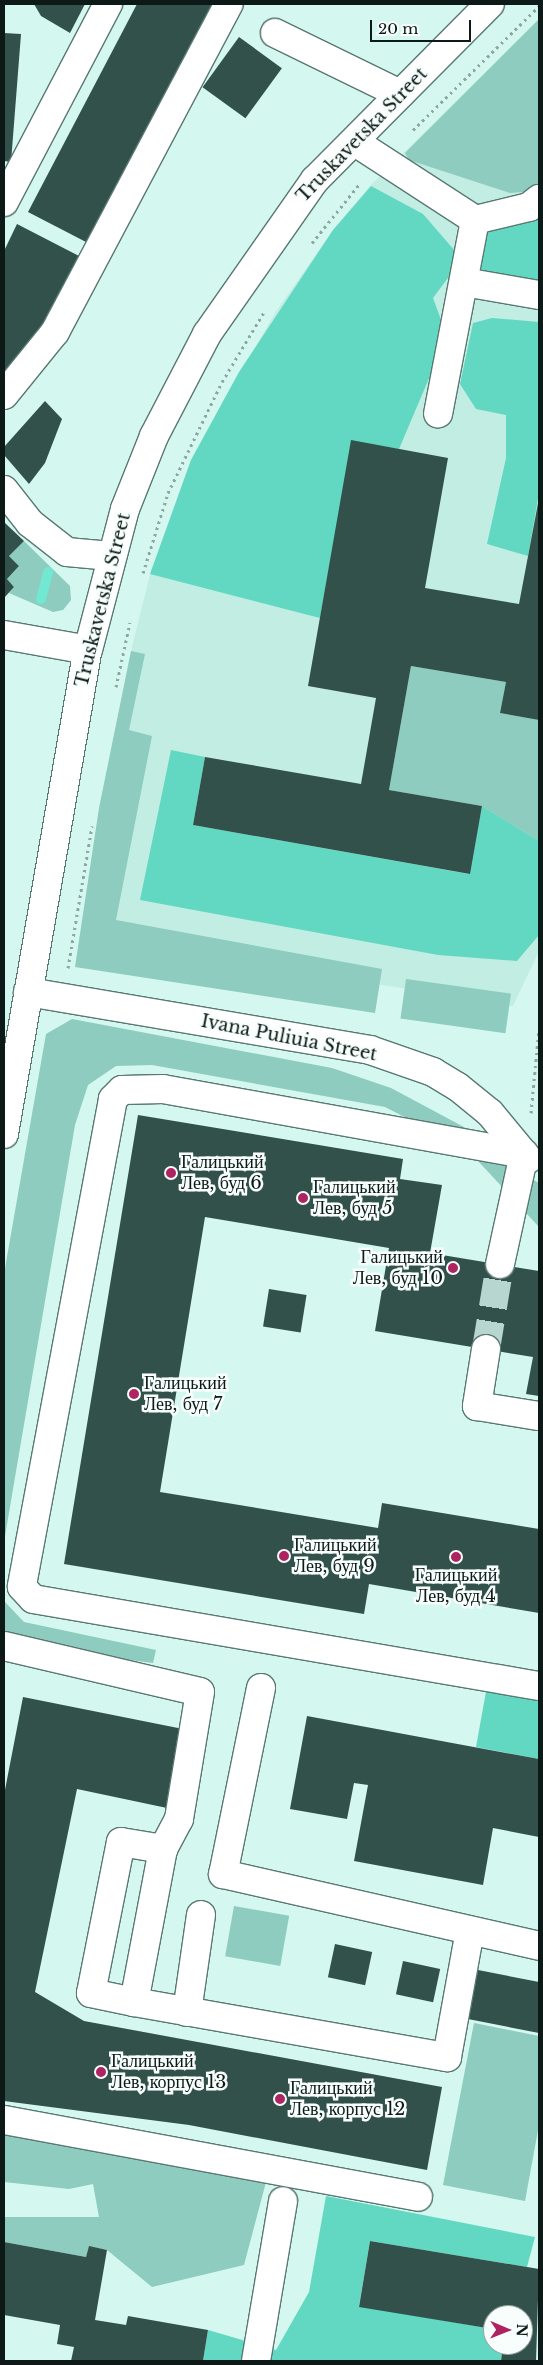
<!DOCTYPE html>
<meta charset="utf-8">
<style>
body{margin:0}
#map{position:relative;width:543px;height:2365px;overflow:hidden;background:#d4f7ef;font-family:"Libre Baskerville",serif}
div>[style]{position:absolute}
.built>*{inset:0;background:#c1ede3}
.green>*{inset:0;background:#8dccbe;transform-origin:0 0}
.forest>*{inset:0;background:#62d8c2}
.stream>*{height:10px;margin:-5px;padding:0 5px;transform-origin:5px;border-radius:5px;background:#72e7d1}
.building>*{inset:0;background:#32514a;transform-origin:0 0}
.minor-tunnel>*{height:28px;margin-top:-14px;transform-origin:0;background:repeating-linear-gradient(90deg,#b6d6cf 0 28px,transparent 0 42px)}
.path>*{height:3px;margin-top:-1.5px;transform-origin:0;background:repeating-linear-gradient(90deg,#8ca7a2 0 2.5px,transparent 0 6.5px)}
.roads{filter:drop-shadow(1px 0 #597871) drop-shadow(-1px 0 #597871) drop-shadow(0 1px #597871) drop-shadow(0 -1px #597871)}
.minor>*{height:28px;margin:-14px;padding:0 14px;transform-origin:14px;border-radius:14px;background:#fff}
.dots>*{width:14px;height:14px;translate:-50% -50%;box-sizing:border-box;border:2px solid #f7fefc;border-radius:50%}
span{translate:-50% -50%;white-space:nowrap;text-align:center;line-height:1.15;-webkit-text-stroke:5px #f7fefc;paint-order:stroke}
.street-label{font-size:18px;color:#0c1917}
.poi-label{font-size:18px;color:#0c1917}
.left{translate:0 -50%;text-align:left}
.right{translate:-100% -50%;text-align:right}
.frame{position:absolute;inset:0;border:5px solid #0c1917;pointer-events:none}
.north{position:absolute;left:483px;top:2305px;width:50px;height:50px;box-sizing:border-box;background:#f7fefc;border:1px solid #99a2a0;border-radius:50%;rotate:91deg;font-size:14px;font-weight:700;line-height:20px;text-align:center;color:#0c1917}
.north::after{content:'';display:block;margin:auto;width:18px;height:22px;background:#ae2362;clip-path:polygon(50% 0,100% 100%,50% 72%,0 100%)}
.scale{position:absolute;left:370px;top:20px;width:101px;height:22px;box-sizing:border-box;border:2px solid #0c1917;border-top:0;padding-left:6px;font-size:15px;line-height:18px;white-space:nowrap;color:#0c1917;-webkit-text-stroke:4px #f7fefc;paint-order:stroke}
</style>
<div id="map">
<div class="built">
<div style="clip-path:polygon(521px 37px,539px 40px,539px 951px,513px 1006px,80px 936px,131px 651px,150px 574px,191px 460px,275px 313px,333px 230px,371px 185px)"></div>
</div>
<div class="green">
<div style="clip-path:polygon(539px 19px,539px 186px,535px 191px,510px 193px,409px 160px,405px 153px)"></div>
<div style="clip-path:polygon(24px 541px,70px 586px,71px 600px,63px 610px,53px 612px,9px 593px,14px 587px,7px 579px,19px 566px,9px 556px)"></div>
<div style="clip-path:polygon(131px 651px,145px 654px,129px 730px,152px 736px,116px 920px,382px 969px,375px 1013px,75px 967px,99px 808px)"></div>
<div style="clip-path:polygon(411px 666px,506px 682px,500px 713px,539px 720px,539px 841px,482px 806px,389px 790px)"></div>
<div style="left:406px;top:979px;width:106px;height:40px;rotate:8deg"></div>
<div style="clip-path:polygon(72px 1019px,332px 1068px,391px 1088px,477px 1134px,503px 1163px,539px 1183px,539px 1227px,467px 1149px,385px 1107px,152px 1065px,116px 1066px,88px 1085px,75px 1125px,4px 1542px,4px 1274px,46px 1034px)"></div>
<div style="clip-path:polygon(4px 1593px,5px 1602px,24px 1622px,156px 1650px,153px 1663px,4px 1644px)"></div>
<div style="left:234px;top:1906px;width:56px;height:51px;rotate:10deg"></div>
<div style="clip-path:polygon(474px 2023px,539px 2036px,539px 2125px,525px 2201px,443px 2185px)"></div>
<div style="clip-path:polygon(4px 2123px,266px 2182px,244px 2265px,152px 2287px,107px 2250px,89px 2247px,86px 2257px,4px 2242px,4px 2217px,99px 2217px,93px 2184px,69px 2189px,4px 2182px)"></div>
</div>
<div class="forest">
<div style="clip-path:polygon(371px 186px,423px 214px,462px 259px,433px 298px,447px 336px,399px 449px,352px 441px,320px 618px,150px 574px,191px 460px,239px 372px,333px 230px)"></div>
<div style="clip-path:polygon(539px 217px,539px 306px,479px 278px,477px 242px,494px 226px)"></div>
<div style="clip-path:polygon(492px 318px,539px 322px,539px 493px,528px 556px,487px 544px,506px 458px,506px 415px,476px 409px,460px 384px,473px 323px)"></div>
<div style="clip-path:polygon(171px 750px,205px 757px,193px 825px,469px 874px,482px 806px,539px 841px,539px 935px,517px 961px,438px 955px,140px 900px)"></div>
<div style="clip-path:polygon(487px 1686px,539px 1696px,539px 1759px,476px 1747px)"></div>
<div style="clip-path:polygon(326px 2196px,535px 2237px,527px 2267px,370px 2241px,359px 2306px,493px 2329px,493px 2345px,503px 2345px,501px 2361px,203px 2361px,208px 2330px,276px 2350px,309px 2292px)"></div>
</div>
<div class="stream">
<div style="left:41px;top:599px;width:28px;rotate:-75deg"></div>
</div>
<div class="building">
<div style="clip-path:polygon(34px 4px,85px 4px,70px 33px,41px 16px)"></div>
<div style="clip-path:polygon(137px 4px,212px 4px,86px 242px,28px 212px)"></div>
<div style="clip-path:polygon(4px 33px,21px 34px,11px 162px,4px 161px)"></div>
<div style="left:239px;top:37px;width:53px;height:62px;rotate:36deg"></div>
<div style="clip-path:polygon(17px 224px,79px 256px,23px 366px,4px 381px,4px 251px)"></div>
<div style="clip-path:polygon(45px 401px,62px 419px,45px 463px,29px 484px,4px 455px,4px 447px)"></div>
<div style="clip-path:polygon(351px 440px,448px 458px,425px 588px,519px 604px,539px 498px,539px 720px,500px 713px,506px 682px,411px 666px,389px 790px,482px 806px,470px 874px,193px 825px,205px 757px,361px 784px,376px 698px,308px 686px)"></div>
<div style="clip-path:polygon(4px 522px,24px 541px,9px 556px,19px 566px,7px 579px,14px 587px,4px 598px)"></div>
<div style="clip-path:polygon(138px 1115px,403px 1159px,400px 1179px,442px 1185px,430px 1253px,539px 1271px,539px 1396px,526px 1394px,533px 1357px,375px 1331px,389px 1248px,205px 1217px,160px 1492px,378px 1528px,382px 1503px,539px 1529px,539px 1613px,369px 1584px,364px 1614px,64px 1564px)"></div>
<div style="left:269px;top:1289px;width:38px;height:38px;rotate:9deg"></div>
<div style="clip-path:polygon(23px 1697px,183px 1729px,167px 1808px,77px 1789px,35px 1992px,84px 2021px,442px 2087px,427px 2170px,189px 2125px,4px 2101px,4px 1795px)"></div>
<div style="clip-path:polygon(307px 1716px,539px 1759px,539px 1837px,493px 1828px,483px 1885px,354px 1861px,368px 1785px,354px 1783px,347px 1819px,290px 1809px)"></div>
<div style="left:335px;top:1944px;width:38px;height:34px;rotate:12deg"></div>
<div style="left:403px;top:1961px;width:38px;height:34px;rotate:12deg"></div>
<div style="clip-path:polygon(478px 1970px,539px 1982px,539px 2033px,468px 2019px)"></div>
<div style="clip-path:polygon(370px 2241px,539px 2269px,536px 2361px,501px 2361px,503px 2345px,523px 2345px,523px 2315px,493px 2315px,493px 2329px,359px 2307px)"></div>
<div style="clip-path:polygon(4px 2242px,86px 2257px,89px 2246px,107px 2250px,95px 2320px,126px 2325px,128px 2316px,208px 2330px,203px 2361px,71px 2361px,74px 2347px,57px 2344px,60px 2325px,4px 2315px)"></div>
</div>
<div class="minor-tunnel">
<div style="left:486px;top:1349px;width:86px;rotate:-80.6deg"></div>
</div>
<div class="path">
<div style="left:413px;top:130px;width:177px;rotate:-44.5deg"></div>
<div style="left:312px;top:243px;width:78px;rotate:-51.2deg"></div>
<div style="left:143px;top:573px;width:84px;rotate:-72.6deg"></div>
<div style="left:168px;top:493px;width:123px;rotate:-64.1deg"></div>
<div style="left:222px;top:382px;width:82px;rotate:-59deg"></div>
<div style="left:116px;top:687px;width:66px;rotate:-77.8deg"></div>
<div style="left:68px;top:968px;width:144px;rotate:-80.4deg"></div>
<div style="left:531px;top:1113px;width:84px;rotate:-84.6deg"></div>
</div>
<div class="roads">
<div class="minor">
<div style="left:275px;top:33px;width:139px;rotate:26deg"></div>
<div style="left:355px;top:142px;width:143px;rotate:33deg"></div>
<div style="left:475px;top:220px;width:197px;rotate:100.8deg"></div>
<div style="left:4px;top:202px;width:224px;rotate:-62.3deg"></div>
<div style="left:475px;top:220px;width:56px;rotate:-13.5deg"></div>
<div style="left:529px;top:207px;width:13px;rotate:-39deg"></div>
<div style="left:464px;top:282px;width:76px;rotate:9.8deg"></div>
<div style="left:4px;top:395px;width:81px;rotate:-51deg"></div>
<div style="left:55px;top:332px;width:371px;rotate:-62.1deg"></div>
<div style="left:4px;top:490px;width:42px;rotate:51.8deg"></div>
<div style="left:30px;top:523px;width:47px;rotate:38.1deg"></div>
<div style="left:67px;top:552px;width:44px;rotate:5.2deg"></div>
<div style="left:4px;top:635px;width:85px;rotate:10.1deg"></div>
<div style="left:28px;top:992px;width:347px;rotate:9.6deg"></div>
<div style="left:370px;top:1050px;width:67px;rotate:19.2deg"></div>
<div style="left:433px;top:1072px;width:29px;rotate:31deg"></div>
<div style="left:458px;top:1087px;width:41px;rotate:39.1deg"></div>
<div style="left:490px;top:1113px;width:60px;rotate:50.4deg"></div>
<div style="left:4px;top:1134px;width:491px;rotate:-80.2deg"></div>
<div style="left:88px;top:650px;width:146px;rotate:-75.3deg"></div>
<div style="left:125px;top:509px;width:79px;rotate:-68.3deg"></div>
<div style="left:154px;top:436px;width:115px;rotate:-62.5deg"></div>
<div style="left:207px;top:334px;width:188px;rotate:-55deg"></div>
<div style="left:315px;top:180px;width:248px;rotate:-45.2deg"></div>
<div style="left:500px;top:1264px;width:113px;rotate:-77.7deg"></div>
<div style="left:524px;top:1154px;width:367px;rotate:-169.8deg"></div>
<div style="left:163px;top:1089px;width:41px;rotate:178.6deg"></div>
<div style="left:122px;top:1090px;width:13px;rotate:135deg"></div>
<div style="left:113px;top:1099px;width:496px;rotate:100.6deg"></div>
<div style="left:22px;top:1587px;width:16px;rotate:47deg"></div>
<div style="left:33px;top:1599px;width:513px;rotate:9.76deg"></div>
<div style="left:486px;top:1349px;width:58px;rotate:99deg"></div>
<div style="left:477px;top:1406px;width:63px;rotate:9.2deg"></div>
<div style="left:4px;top:1646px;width:201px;rotate:13.2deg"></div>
<div style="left:200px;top:1692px;width:129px;rotate:99.4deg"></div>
<div style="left:179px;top:1819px;width:34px;rotate:118deg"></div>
<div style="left:163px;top:1849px;width:156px;rotate:100.7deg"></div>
<div style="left:134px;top:2002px;width:318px;rotate:10deg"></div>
<div style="left:447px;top:2057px;width:128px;rotate:-79.7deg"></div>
<div style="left:261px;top:1688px;width:190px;rotate:101.5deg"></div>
<div style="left:223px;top:1874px;width:324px;rotate:12.8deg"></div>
<div style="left:134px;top:2002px;width:44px;rotate:-168.2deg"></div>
<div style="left:91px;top:1993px;width:154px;rotate:-78.8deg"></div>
<div style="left:121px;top:1842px;width:43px;rotate:9.5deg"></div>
<div style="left:187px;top:2012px;width:98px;rotate:-81.8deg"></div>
<div style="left:4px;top:2120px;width:421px;rotate:10.5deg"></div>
<div style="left:256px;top:2361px;width:162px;rotate:-80.4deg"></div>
</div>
</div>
<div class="dots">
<div style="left:171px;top:1173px;background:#ae2362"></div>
<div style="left:303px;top:1198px;background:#ae2362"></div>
<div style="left:453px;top:1268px;background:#ae2362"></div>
<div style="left:134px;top:1394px;background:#ae2362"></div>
<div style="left:284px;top:1556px;background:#ae2362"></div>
<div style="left:456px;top:1557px;background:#ae2362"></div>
<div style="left:101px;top:2072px;background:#ae2362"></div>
<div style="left:280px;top:2099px;background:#ae2362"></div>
</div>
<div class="street-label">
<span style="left:362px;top:135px;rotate:-46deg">Truskavetska Street</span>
<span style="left:103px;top:600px;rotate:-76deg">Truskavetska Street</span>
<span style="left:289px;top:1038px;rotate:11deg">Ivana Puliuia Street</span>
</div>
<div class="poi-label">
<span class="left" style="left:181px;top:1173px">Галицький<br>Лев, буд 6</span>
<span class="left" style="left:313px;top:1198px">Галицький<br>Лев, буд 5</span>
<span class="right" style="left:443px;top:1268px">Галицький<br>Лев, буд 10</span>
<span class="left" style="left:144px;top:1394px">Галицький<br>Лев, буд 7</span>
<span class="left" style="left:294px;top:1556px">Галицький<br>Лев, буд 9</span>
<span style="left:456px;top:1586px">Галицький<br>Лев, буд 4</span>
<span class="left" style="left:111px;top:2072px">Галицький<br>Лев, корпус 13</span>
<span class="left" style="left:290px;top:2099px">Галицький<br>Лев, корпус 12</span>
</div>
<div class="frame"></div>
<div class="north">N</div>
<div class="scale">20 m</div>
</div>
